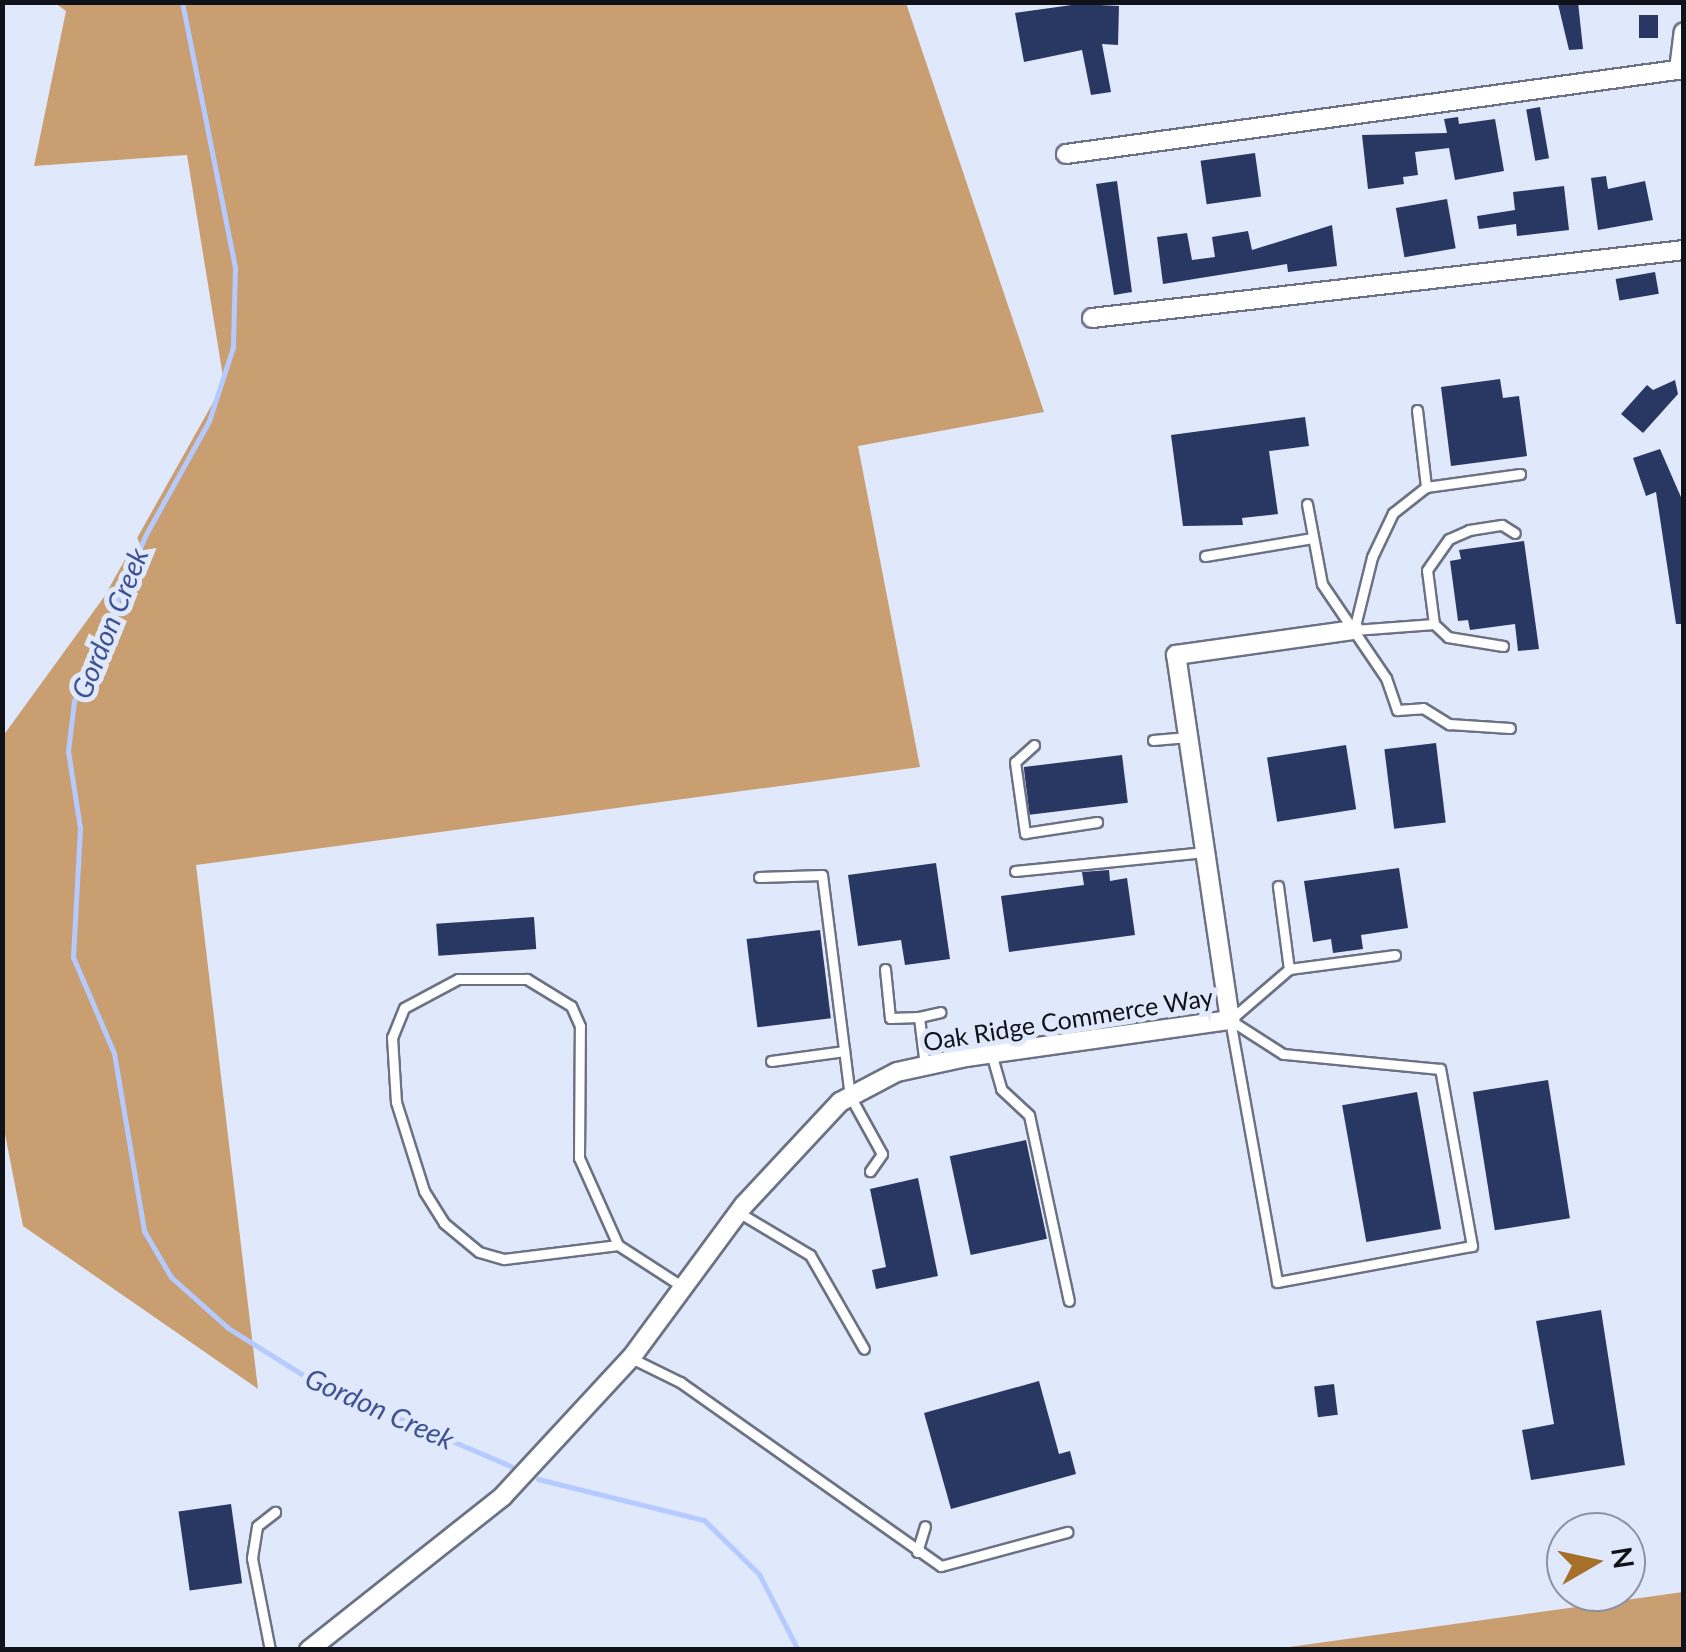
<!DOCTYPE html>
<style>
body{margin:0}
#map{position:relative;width:1686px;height:1652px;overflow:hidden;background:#e0e8fb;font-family:Lato,sans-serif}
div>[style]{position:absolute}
.forest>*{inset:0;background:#c99f72}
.stream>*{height:5px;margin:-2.5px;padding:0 2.5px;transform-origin:2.5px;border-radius:2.5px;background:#b5caff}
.building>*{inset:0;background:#293763;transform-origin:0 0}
.roads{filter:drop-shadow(2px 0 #6c7283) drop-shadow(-2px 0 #6c7283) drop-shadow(0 2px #6c7283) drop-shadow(0 -2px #6c7283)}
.lane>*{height:9px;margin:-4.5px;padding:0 4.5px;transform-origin:4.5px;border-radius:4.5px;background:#fff}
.street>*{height:18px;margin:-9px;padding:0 9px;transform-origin:9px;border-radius:9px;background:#fff}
span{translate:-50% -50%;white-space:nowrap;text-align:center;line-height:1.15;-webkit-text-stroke:10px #e0e8fb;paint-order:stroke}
.street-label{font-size:25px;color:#101219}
.water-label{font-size:28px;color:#3e5293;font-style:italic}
.frame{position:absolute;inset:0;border:5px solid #101219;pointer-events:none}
.north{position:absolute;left:1546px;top:1512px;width:100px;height:100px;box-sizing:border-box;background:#e0e8fb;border:2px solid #8d92a1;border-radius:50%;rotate:81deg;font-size:28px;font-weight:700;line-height:40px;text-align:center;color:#101219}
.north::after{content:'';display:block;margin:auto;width:35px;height:45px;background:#a66f2a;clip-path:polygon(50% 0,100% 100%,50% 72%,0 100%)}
</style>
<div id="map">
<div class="forest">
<div style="clip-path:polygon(55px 3px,906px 3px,1044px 412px,858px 446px,920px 767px,196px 865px,258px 1389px,23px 1226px,3px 1124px,3px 736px,104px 597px,224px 383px,187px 155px,34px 166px,66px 11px)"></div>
<div style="clip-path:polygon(1683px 1592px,1683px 1649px,1275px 1649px)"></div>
</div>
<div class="stream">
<div style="left:182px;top:2px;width:271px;rotate:78.7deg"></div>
<div style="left:235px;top:268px;width:79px;rotate:91.5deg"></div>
<div style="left:233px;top:347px;width:78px;rotate:108deg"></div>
<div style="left:209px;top:421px;width:129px;rotate:119.1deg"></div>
<div style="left:146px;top:534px;width:182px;rotate:113.3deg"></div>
<div style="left:74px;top:701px;width:50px;rotate:96.8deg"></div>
<div style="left:68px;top:751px;width:78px;rotate:81.1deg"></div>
<div style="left:80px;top:828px;width:129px;rotate:93.1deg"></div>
<div style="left:73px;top:957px;width:104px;rotate:66.9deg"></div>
<div style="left:114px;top:1053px;width:181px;rotate:80.4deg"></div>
<div style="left:144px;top:1231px;width:53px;rotate:59.6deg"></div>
<div style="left:171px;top:1277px;width:76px;rotate:41.8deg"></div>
<div style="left:228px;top:1328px;width:104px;rotate:32deg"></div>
<div style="left:316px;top:1383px;width:212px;rotate:23.1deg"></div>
<div style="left:538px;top:1479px;width:171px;rotate:13.9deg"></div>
<div style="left:704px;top:1520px;width:77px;rotate:44.5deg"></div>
<div style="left:759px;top:1574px;width:85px;rotate:62.8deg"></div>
</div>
<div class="building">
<div style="clip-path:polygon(1578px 2px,1583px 49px,1569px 50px,1558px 4px)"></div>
<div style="clip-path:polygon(1079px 4px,1119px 6px,1118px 45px,1102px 44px,1111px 92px,1091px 95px,1082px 50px,1024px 62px,1015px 13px)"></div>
<div style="left:1639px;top:15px;width:19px;height:23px"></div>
<div style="left:1540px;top:107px;width:52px;height:14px;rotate:80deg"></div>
<div style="clip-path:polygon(1458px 117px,1459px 124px,1495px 119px,1504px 171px,1455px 180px,1449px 148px,1415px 152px,1418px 175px,1403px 177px,1404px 184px,1368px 189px,1362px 135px,1447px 133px,1444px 119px)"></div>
<div style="left:1255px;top:153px;width:44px;height:55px;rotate:82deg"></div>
<div style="clip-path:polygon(1606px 176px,1608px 189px,1645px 181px,1653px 220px,1598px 230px,1591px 178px)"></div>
<div style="clip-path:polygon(1117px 181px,1132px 292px,1114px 295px,1096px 184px)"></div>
<div style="clip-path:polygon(1564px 186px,1569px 230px,1517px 236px,1516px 224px,1479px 229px,1477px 216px,1515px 210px,1513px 192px)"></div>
<div style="left:1447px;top:199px;width:50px;height:52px;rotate:80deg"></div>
<div style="clip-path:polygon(1332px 225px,1337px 266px,1288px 272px,1287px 264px,1163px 284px,1157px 237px,1187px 233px,1192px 260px,1215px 257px,1212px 237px,1248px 231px,1252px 250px)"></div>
<div style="left:1655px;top:272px;width:22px;height:40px;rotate:80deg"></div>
<div style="clip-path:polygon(1500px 379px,1503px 398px,1519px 396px,1527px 456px,1451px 466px,1441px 387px)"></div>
<div style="clip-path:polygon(1675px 380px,1678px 394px,1643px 433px,1621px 414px,1647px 385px,1653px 390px)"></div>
<div style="clip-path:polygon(1305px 417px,1309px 446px,1269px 451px,1278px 514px,1242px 518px,1243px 525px,1183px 526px,1171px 435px)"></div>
<div style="clip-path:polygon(1660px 449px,1684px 504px,1684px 624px,1676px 624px,1656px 492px,1646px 496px,1633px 458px)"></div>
<div style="clip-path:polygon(1524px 541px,1539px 649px,1518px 651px,1515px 624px,1470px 630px,1468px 620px,1458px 621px,1450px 561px,1461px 559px,1459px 550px)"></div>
<div style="left:1436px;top:743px;width:80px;height:52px;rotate:83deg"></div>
<div style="left:1346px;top:745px;width:65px;height:80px;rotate:81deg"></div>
<div style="left:1122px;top:755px;width:48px;height:99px;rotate:83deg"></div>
<div style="clip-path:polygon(936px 863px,950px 959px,905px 965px,901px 940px,858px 946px,848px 875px)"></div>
<div style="clip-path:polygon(1399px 868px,1408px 928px,1361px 935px,1363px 949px,1333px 953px,1331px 939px,1313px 942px,1304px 881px)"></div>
<div style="clip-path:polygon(1109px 870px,1110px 881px,1127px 878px,1135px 935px,1009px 952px,1001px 896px,1084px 885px,1082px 872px)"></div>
<div style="left:534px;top:917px;width:32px;height:98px;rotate:86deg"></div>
<div style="left:820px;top:930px;width:89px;height:74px;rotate:83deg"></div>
<div style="left:1548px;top:1080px;width:140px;height:76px;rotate:81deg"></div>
<div style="left:1417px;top:1092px;width:139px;height:76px;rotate:80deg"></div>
<div style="left:1026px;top:1140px;width:101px;height:78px;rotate:78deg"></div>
<div style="clip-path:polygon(918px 1178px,938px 1276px,876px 1289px,872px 1270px,886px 1267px,870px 1189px)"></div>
<div style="clip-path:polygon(1601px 1310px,1625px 1465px,1531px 1480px,1522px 1430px,1554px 1424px,1536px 1321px)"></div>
<div style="clip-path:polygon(1039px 1381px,1059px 1454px,1070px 1451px,1076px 1474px,951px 1509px,924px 1413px)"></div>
<div style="left:1334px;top:1384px;width:31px;height:20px;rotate:83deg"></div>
<div style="left:231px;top:1504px;width:80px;height:53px;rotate:82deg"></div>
</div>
<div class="roads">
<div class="lane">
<div style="left:1417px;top:410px;width:78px;rotate:83.3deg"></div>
<div style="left:1426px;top:487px;width:95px;rotate:-7.9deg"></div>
<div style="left:1307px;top:504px;width:81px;rotate:79.4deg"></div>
<div style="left:1322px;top:584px;width:114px;rotate:55.8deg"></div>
<div style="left:1386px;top:678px;width:34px;rotate:71deg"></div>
<div style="left:1397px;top:710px;width:26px;rotate:-4deg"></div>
<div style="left:1423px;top:708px;width:31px;rotate:32deg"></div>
<div style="left:1449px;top:724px;width:61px;rotate:3.8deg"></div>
<div style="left:1205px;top:556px;width:109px;rotate:-9.5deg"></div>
<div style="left:1354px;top:630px;width:75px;rotate:-76.1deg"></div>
<div style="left:1372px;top:557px;width:49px;rotate:-64.5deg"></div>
<div style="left:1393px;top:513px;width:42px;rotate:-38.2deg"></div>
<div style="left:1354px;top:630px;width:80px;rotate:-4.3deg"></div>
<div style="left:1503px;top:646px;width:56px;rotate:-170.7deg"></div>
<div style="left:1448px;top:637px;width:19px;rotate:-137deg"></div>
<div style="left:1434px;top:624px;width:54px;rotate:-97.4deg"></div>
<div style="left:1427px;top:570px;width:38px;rotate:-55deg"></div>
<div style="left:1449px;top:539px;width:22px;rotate:-24deg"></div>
<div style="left:1469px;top:530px;width:33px;rotate:-9deg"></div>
<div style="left:1502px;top:525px;width:15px;rotate:32deg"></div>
<div style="left:1153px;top:740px;width:35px;rotate:-5deg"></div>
<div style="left:1034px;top:745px;width:25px;rotate:138deg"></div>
<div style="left:1015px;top:762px;width:72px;rotate:82deg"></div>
<div style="left:1025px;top:833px;width:73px;rotate:-8.7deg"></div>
<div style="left:1015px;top:871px;width:191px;rotate:-5.7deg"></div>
<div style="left:759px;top:877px;width:63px;rotate:-1.8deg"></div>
<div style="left:822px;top:875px;width:223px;rotate:82.8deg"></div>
<div style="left:850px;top:1096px;width:66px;rotate:61.1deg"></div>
<div style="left:882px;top:1154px;width:21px;rotate:125deg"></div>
<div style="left:1278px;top:886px;width:84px;rotate:82.5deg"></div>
<div style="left:885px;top:969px;width:49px;rotate:84.2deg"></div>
<div style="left:890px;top:1018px;width:29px;rotate:-2deg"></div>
<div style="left:1230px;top:1020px;width:266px;rotate:79.8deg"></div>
<div style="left:1277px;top:1282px;width:198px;rotate:-10.5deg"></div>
<div style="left:1472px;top:1246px;width:180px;rotate:-100.2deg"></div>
<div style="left:1440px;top:1069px;width:158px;rotate:-174.5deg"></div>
<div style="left:1283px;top:1054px;width:63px;rotate:-147.3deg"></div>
<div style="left:1230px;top:1020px;width:78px;rotate:-40.8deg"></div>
<div style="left:1289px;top:969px;width:107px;rotate:-7.5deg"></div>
<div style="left:991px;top:1053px;width:37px;rotate:74deg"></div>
<div style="left:1001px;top:1089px;width:38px;rotate:43deg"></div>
<div style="left:1029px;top:1115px;width:190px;rotate:77.9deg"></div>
<div style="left:771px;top:1061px;width:74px;rotate:-7.8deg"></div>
<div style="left:925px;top:1066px;width:49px;rotate:-97deg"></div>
<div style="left:919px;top:1017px;width:22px;rotate:-13deg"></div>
<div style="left:738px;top:1212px;width:84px;rotate:30.8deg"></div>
<div style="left:810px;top:1255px;width:108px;rotate:60.1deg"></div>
<div style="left:618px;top:1245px;width:95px;rotate:-114.1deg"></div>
<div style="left:579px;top:1158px;width:132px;rotate:-89.6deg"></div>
<div style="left:580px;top:1026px;width:22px;rotate:-114deg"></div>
<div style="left:571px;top:1006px;width:52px;rotate:-148.5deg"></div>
<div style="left:527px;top:979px;width:69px;rotate:180deg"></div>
<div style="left:458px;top:979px;width:61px;rotate:151.8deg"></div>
<div style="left:404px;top:1008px;width:31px;rotate:112deg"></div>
<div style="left:392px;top:1037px;width:65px;rotate:86.5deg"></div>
<div style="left:396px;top:1102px;width:93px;rotate:72.5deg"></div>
<div style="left:424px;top:1191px;width:38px;rotate:58deg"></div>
<div style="left:444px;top:1223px;width:45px;rotate:39.6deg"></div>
<div style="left:479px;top:1252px;width:26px;rotate:16deg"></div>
<div style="left:504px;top:1259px;width:115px;rotate:-7deg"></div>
<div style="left:618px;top:1245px;width:77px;rotate:32.9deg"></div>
<div style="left:631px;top:1358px;width:55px;rotate:26.1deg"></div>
<div style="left:680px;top:1382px;width:319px;rotate:35.2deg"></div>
<div style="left:941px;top:1566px;width:131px;rotate:-15.1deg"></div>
<div style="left:917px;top:1552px;width:27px;rotate:-73deg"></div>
<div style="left:270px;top:1650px;width:94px;rotate:-101.1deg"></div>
<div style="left:252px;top:1558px;width:32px;rotate:-81deg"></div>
<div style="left:257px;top:1526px;width:23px;rotate:-38deg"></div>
</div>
<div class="street">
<div style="left:1679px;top:70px;width:38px;rotate:-83deg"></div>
<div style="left:1066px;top:154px;width:624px;rotate:-7.83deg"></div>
<div style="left:1092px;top:318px;width:596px;rotate:-6.55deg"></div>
<div style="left:309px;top:1650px;width:248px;rotate:-38.4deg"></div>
<div style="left:503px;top:1496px;width:188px;rotate:-47.2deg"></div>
<div style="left:631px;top:1358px;width:190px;rotate:-53.6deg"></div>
<div style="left:744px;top:1205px;width:141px;rotate:-47deg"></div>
<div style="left:840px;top:1102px;width:64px;rotate:-27.8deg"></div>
<div style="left:897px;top:1072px;width:71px;rotate:-12.3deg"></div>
<div style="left:966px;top:1057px;width:267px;rotate:-8deg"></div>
<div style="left:1230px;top:1020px;width:369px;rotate:-98.4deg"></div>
<div style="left:1176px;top:655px;width:180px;rotate:-8deg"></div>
</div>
</div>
<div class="street-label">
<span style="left:1068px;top:1019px;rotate:-9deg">Oak Ridge Commerce Way</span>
</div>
<div class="water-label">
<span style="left:109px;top:623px;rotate:-68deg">Gordon Creek</span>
<span style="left:380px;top:1408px;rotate:24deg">Gordon Creek</span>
</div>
<div class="frame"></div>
<div class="north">N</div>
</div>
